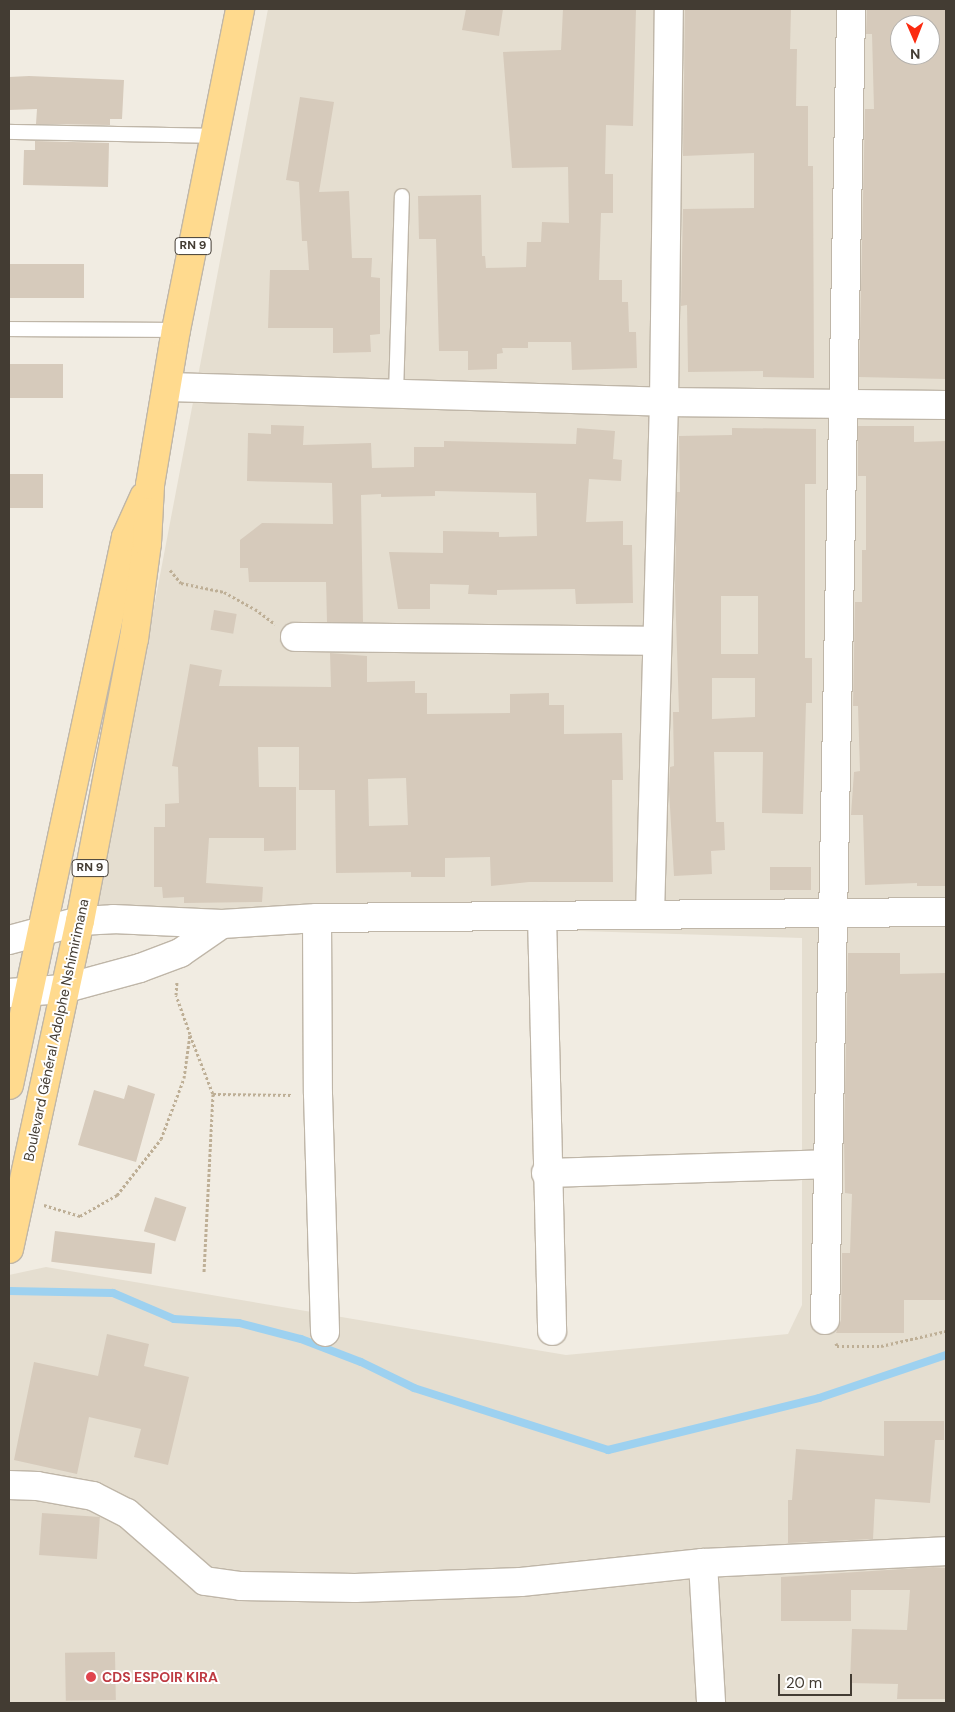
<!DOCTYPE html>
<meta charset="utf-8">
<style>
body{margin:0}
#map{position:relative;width:955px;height:1712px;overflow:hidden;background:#f1ece2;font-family:"DM Sans",sans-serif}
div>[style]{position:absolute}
.residential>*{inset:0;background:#e5ded0}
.stream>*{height:8px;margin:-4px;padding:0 4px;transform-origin:4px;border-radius:4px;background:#9dd1f0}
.building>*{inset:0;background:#d6cabb;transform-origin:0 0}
.path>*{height:3px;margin-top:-1.5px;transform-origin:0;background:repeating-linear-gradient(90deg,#beaf96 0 2.5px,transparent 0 5px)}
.roads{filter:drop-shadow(1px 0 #bfb6a8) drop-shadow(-1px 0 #bfb6a8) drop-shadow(0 1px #bfb6a8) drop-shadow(0 -1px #bfb6a8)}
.service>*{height:14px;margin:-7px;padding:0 7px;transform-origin:7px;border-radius:7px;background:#fff}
.minor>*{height:28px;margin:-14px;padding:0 14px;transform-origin:14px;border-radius:14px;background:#fff}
.tertiary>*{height:28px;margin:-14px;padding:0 14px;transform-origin:14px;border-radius:14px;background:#fff}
.primary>*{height:28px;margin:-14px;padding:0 14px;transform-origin:14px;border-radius:14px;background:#ffda8e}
.dots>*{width:14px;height:14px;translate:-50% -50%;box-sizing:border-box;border:2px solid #fff;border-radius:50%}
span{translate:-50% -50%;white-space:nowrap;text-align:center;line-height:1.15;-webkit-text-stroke:4px #fff;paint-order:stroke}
.shield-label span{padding:1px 4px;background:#fff;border:1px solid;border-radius:4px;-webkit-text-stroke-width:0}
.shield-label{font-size:12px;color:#433c33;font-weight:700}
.street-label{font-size:14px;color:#433c33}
.health-label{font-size:14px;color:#be3a42;font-weight:700}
.left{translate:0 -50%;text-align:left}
.frame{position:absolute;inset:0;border:10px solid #433c33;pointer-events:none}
.north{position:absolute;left:890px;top:15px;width:50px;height:50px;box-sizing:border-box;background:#fff;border:1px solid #b4b1ad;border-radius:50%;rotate:179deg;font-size:14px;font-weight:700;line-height:20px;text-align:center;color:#433c33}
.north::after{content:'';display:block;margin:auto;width:18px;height:22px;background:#fb2b10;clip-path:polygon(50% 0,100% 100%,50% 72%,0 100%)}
.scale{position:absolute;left:778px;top:1674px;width:74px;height:22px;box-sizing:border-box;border:2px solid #433c33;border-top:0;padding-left:6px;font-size:15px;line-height:18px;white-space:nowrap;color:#433c33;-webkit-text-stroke:4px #fff;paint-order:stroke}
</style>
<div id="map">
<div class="residential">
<div style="clip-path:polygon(evenodd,268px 9px,946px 9px,946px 1703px,9px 1703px,9px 1275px,46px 1267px,566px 1355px,788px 1334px,802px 1305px,802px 938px,95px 916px,268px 9px,900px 25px,930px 25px,930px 55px,900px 55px,900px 25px)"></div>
</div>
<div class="stream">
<div style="left:9px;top:1291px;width:104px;rotate:1.1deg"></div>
<div style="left:113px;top:1293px;width:66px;rotate:23.1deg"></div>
<div style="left:174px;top:1319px;width:65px;rotate:3.5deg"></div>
<div style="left:239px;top:1323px;width:64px;rotate:14.5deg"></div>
<div style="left:301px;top:1339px;width:64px;rotate:21deg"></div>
<div style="left:361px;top:1362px;width:59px;rotate:26.1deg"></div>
<div style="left:414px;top:1388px;width:204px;rotate:17.7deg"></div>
<div style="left:608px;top:1450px;width:217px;rotate:-13.8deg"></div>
<div style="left:819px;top:1398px;width:134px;rotate:-18.7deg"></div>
</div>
<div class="building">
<div style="clip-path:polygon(466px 9px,503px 9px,499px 36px,462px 30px)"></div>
<div style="clip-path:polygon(563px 9px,636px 9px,633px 126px,606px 125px,605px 174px,613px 174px,613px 213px,601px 213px,599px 280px,622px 280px,622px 302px,628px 302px,629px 332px,636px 332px,637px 368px,572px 370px,571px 342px,528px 342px,528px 348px,502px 348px,503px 353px,497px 354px,497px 369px,468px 370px,468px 351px,439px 351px,436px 239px,419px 239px,418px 196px,481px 195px,482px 256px,485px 256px,486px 268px,526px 267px,527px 242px,541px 242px,542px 222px,569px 223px,568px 167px,512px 168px,503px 52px,561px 50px)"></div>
<div style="clip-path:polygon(685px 9px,791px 9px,790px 49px,797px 49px,796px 106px,808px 106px,808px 166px,813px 166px,814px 378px,763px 377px,763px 371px,688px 372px,687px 305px,681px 306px,683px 209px,754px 208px,754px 153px,683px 156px)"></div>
<div style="clip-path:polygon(evenodd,867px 9px,946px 9px,946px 379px,859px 377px,865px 109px,874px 109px,872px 34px,866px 34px,867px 9px,900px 25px,930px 25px,930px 55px,900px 55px,900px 25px)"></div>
<div style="clip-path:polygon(29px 76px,124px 80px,122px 119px,110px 119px,110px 125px,36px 124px,37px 109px,9px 110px,9px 77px)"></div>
<div style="clip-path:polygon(300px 97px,334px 102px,319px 192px,349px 191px,352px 258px,372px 258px,371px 277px,380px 278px,380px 334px,370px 335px,371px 352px,333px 353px,333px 328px,268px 328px,270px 270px,309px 270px,307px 241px,302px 241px,299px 182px,286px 180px)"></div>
<div style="clip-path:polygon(35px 141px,109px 143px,108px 187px,23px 185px,24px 150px,35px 150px)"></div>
<div style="left:9px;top:264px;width:75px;height:34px"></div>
<div style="left:9px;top:364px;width:54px;height:34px"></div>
<div style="clip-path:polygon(271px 425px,304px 426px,303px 445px,371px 443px,372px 468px,414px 467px,414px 447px,444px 447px,444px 441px,576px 444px,577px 428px,615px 431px,613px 459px,622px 460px,621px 481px,589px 479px,586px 522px,623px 521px,623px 545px,632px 545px,633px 603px,576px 604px,575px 589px,497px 590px,497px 595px,468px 594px,469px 585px,430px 584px,430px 609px,398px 609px,389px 552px,443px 553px,443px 531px,499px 532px,499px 537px,537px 536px,536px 493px,435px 491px,435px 496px,381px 497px,381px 494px,361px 495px,363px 622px,327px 622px,326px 582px,249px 582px,248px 568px,240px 568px,240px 540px,262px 523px,333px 524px,332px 483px,247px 481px,248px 433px,271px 434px)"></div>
<div style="clip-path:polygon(858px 426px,914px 426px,914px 442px,946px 441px,946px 886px,917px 886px,917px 883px,865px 885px,863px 815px,851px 815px,854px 772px,860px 771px,858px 706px,853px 706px,855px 602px,862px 602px,862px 550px,866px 550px,866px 476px,858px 476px)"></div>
<div style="clip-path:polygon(evenodd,732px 428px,816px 429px,816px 484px,805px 484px,805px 658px,812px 658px,812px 703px,806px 703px,803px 814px,762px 813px,763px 752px,714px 752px,716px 822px,724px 822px,725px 850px,711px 851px,712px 874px,674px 876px,669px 790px,670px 767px,674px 766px,673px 712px,679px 712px,675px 588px,677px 492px,680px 492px,679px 436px,732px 435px,732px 428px,721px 596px,758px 596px,758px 654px,721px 654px,721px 596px,732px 428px,712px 678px,755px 678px,755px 717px,712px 719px,712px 678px)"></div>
<div style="left:9px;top:474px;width:34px;height:34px"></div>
<div style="left:214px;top:610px;width:23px;height:20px;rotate:10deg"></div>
<div style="clip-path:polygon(evenodd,330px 653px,367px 656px,367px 682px,415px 681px,415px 693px,427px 693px,427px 714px,510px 713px,510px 694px,549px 693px,549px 705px,564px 705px,564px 734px,622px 733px,623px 780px,612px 780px,613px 882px,529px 882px,491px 886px,490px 857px,445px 858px,445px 877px,411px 877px,411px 872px,336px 873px,335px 790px,299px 790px,299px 747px,258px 747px,259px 787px,296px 787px,296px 850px,264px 851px,264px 838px,209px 838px,206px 883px,263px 887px,262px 902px,184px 903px,184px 897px,163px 898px,162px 887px,154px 887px,154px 827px,165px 827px,165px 804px,179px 803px,178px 767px,172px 766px,190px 664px,222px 670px,219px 686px,331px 687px,330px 653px,406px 778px,408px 825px,369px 826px,368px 779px,406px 778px)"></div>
<div style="left:770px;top:867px;width:41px;height:23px"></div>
<div style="clip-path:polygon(848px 953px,900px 953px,900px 974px,946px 973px,946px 1300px,904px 1300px,904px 1333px,836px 1333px,841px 1320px,842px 1253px,850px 1253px,852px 1194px,845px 1193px,844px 1139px)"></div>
<div style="clip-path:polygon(128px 1085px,155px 1094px,136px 1162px,78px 1145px,94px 1090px,124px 1099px)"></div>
<div style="left:155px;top:1197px;width:33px;height:36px;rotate:18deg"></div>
<div style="left:55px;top:1231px;width:101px;height:31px;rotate:7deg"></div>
<div style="clip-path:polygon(107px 1334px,149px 1344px,144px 1366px,189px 1377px,168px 1465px,134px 1457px,141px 1429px,89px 1417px,77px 1474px,14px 1460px,34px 1362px,98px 1376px)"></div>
<div style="clip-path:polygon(884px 1421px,944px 1421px,944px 1440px,935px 1440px,930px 1503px,875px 1499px,873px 1539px,788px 1543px,788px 1500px,792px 1500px,796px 1449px,884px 1456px)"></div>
<div style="left:42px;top:1513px;width:58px;height:42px;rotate:4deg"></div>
<div style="clip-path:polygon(933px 1567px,946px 1568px,946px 1699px,897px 1699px,898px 1684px,850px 1683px,852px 1629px,907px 1630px,910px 1590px,851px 1590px,851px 1621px,781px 1621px,781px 1577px)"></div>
<div style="left:115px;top:1652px;width:48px;height:50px;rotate:89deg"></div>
</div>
<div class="path">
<div style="left:170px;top:570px;width:17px;rotate:50deg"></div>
<div style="left:181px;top:583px;width:44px;rotate:11.8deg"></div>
<div style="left:224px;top:592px;width:35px;rotate:29deg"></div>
<div style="left:255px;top:609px;width:25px;rotate:37deg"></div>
<div style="left:190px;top:1035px;width:63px;rotate:68.7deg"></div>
<div style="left:213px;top:1094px;width:179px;rotate:92.9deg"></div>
<div style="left:213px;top:1094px;width:80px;rotate:0.7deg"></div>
<div style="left:44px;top:1205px;width:38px;rotate:17deg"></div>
<div style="left:80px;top:1216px;width:43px;rotate:-29.6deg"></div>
<div style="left:117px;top:1195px;width:71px;rotate:-51.8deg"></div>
<div style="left:161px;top:1139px;width:65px;rotate:-69.3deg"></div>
<div style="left:184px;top:1078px;width:44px;rotate:-82.2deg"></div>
<div style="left:190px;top:1034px;width:41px;rotate:-109.7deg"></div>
<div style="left:176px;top:995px;width:14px;rotate:-86deg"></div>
<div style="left:836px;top:1343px;width:3px;rotate:72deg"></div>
<div style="left:837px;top:1346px;width:44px"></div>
<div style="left:881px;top:1346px;width:67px;rotate:-13deg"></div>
</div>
<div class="roads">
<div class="service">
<div style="left:9px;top:132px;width:205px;rotate:1.1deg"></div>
<div style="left:9px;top:329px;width:167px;rotate:0.3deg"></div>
<div style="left:396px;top:395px;width:199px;rotate:-88.3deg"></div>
</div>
<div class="minor">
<div style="left:169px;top:387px;width:495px;rotate:1.7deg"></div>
<div style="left:664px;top:402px;width:282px;rotate:0.6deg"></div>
<div style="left:295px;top:637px;width:362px;rotate:0.6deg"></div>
<div style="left:650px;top:915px;width:513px;rotate:-88.44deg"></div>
<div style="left:664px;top:402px;width:393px;rotate:-89.3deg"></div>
<div style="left:542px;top:916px;width:415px;rotate:88.6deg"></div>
<div style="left:317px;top:918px;width:176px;rotate:89.7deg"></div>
<div style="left:318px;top:1094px;width:238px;rotate:88.3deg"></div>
<div style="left:546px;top:1173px;width:281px;rotate:-1.8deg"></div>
<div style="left:825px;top:1320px;width:1311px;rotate:-88.86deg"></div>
<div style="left:9px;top:1485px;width:28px;rotate:2deg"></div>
<div style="left:37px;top:1486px;width:57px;rotate:10.1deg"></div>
<div style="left:93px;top:1496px;width:38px;rotate:27deg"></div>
<div style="left:127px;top:1513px;width:103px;rotate:41.1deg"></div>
<div style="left:205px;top:1581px;width:36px;rotate:8deg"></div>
<div style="left:241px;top:1586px;width:114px;rotate:1deg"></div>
<div style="left:355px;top:1588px;width:166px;rotate:-2.1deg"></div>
<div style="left:521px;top:1582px;width:183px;rotate:-6deg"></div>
<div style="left:703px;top:1563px;width:243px;rotate:-2.8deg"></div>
<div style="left:703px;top:1563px;width:140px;rotate:86.7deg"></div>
</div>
<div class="tertiary">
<div style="left:9px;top:940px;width:73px;rotate:-15deg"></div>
<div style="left:80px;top:921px;width:33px;rotate:-3deg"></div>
<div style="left:113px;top:919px;width:109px;rotate:2.6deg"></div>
<div style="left:222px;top:924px;width:95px;rotate:-3.6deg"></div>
<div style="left:317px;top:918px;width:629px;rotate:-0.55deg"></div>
<div style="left:9px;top:993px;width:54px;rotate:-4.2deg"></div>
<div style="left:63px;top:989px;width:80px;rotate:-15.3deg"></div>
<div style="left:140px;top:968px;width:43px;rotate:-20.6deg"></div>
<div style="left:180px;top:953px;width:51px;rotate:-34.6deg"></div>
</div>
<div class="primary">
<div style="left:9px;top:1085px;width:560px;rotate:-77.95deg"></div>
<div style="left:126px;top:537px;width:44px;rotate:-65.8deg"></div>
<div style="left:9px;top:1249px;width:336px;rotate:-77.8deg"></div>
<div style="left:80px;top:921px;width:287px;rotate:-79.2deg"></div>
<div style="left:134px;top:639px;width:97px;rotate:-82.3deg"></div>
<div style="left:147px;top:543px;width:58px;rotate:-87deg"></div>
<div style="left:150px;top:485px;width:157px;rotate:-80.5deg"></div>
<div style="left:176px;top:330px;width:327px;rotate:-78.7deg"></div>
</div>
</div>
<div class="dots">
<div style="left:91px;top:1677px;background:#e0444e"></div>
</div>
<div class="shield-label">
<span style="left:193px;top:246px">RN 9</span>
<span style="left:90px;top:868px">RN 9</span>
</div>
<div class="street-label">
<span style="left:56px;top:1030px;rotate:-78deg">Boulevard Général Adolphe Nshimirimana</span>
</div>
<div class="health-label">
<span class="left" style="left:102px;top:1677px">CDS ESPOIR KIRA</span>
</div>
<div class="frame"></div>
<div class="north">N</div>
<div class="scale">20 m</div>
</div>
